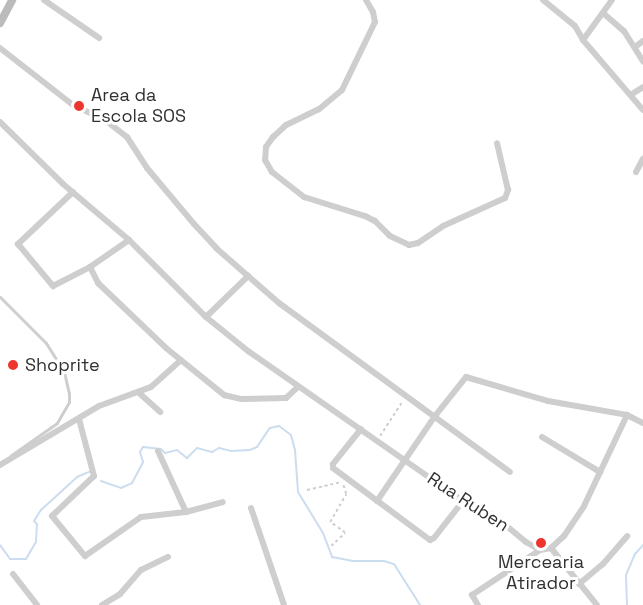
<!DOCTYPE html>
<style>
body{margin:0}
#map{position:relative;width:643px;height:605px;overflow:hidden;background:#fff;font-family:"Space Grotesk",sans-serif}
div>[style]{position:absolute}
.stream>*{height:2px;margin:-1px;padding:0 1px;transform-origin:1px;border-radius:1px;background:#cbddee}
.path>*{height:1.5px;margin-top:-0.75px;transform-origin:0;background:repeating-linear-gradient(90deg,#cecece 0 3px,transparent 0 6px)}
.lane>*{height:3px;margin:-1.5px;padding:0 1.5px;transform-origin:1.5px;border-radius:1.5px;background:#cecece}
.street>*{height:6px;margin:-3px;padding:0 3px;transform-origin:3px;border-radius:3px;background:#cecece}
.secondary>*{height:8px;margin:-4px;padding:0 4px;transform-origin:4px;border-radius:4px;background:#bbb}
.dots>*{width:16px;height:16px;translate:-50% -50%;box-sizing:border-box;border:3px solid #fff;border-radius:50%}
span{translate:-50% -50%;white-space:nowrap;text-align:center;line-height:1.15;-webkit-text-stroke:6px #fff;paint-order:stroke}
.poi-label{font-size:18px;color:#313131}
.left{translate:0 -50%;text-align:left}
.street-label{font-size:18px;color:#313131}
</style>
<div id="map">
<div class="stream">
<div style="left:101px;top:481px;width:21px;rotate:19deg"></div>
<div style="left:121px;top:488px;width:12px;rotate:-24deg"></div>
<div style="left:132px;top:483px;width:24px;rotate:-62deg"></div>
<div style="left:143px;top:462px;width:10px;rotate:-107deg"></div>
<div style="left:140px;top:452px;width:6px;rotate:-59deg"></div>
<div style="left:143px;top:447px;width:18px;rotate:6deg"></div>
<div style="left:161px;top:449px;width:6px;rotate:45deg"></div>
<div style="left:165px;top:453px;width:12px;rotate:-14deg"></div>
<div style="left:177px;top:450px;width:13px;rotate:39deg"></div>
<div style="left:187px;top:458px;width:14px;rotate:-45deg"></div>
<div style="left:197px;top:448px;width:16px;rotate:15deg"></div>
<div style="left:212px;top:452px;width:8px;rotate:-30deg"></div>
<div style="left:219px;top:448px;width:12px;rotate:14deg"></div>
<div style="left:231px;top:451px;width:19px;rotate:-3deg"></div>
<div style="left:250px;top:450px;width:8px;rotate:-23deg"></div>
<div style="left:257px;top:447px;width:23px;rotate:-56deg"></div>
<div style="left:270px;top:428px;width:9px;rotate:-13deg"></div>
<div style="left:279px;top:426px;width:15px;rotate:37deg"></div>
<div style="left:291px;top:435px;width:16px;rotate:75deg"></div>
<div style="left:295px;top:450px;width:42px;rotate:85.9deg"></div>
<div style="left:298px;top:492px;width:48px;rotate:58.6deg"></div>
<div style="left:323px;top:533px;width:26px;rotate:69deg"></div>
<div style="left:332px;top:557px;width:20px;rotate:11deg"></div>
<div style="left:352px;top:561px;width:32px"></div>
<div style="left:384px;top:561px;width:10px;rotate:17deg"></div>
<div style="left:394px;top:564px;width:49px;rotate:57.6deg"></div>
<div style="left:0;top:545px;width:17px;rotate:54deg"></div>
<div style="left:10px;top:559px;width:16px"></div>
<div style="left:26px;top:559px;width:20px;rotate:-60deg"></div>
<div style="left:36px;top:542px;width:18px;rotate:-87deg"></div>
<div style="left:37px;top:524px;width:4px;rotate:-135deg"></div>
<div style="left:34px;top:521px;width:13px;rotate:-58deg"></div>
<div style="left:41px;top:510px;width:49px;rotate:-42.5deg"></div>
<div style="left:77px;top:477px;width:15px;rotate:-23deg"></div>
<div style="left:627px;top:605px;width:30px;rotate:-92deg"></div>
<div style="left:626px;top:575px;width:23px;rotate:-67deg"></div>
<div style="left:635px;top:554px;width:12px;rotate:-48deg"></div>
</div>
<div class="path">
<div style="left:380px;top:436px;width:40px;rotate:-57.1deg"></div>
<div style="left:307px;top:490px;width:35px;rotate:-13deg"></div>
<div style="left:331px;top:546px;width:19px;rotate:-43deg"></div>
<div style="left:345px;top:533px;width:19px;rotate:-144deg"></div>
<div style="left:330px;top:522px;width:32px;rotate:-60deg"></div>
<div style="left:346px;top:494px;width:9px;rotate:-108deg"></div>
</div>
<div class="lane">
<div style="left:0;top:297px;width:65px;rotate:45deg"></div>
<div style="left:46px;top:343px;width:34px;rotate:58deg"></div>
<div style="left:64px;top:372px;width:22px;rotate:77deg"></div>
<div style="left:69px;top:393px;width:9px;rotate:90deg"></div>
<div style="left:69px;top:402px;width:24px;rotate:120deg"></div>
<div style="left:57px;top:423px;width:57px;rotate:144.9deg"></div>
</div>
<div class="street">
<div style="left:44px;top:0;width:67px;rotate:34.6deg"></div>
<div style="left:366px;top:0;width:14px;rotate:60deg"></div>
<div style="left:373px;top:12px;width:10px;rotate:79deg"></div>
<div style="left:375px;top:22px;width:76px;rotate:115.9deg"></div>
<div style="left:342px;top:90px;width:30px;rotate:140deg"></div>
<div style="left:319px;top:109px;width:37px;rotate:154deg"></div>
<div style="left:286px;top:125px;width:18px;rotate:137deg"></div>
<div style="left:273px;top:137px;width:12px;rotate:125deg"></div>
<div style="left:266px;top:147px;width:13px;rotate:94deg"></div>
<div style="left:265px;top:160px;width:14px;rotate:60deg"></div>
<div style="left:272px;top:172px;width:41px;rotate:38deg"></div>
<div style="left:304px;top:197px;width:64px;rotate:17.3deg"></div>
<div style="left:365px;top:216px;width:11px;rotate:27deg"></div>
<div style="left:375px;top:221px;width:21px;rotate:45deg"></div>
<div style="left:390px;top:236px;width:21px;rotate:25deg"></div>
<div style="left:409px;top:245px;width:9px;rotate:-13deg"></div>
<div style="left:418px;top:243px;width:30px;rotate:-34deg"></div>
<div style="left:443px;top:226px;width:68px;rotate:-24.3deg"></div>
<div style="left:505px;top:198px;width:9px;rotate:-69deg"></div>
<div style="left:508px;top:190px;width:48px;rotate:-103.2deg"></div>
<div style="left:543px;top:0;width:41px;rotate:39.1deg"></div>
<div style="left:575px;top:26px;width:16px;rotate:60deg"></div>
<div style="left:583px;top:40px;width:92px;rotate:49.4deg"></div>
<div style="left:603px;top:13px;width:28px;rotate:41deg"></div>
<div style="left:624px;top:31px;width:36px;rotate:58deg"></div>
<div style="left:583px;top:40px;width:49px;rotate:-54.1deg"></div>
<div style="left:635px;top:47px;width:10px;rotate:-37deg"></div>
<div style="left:0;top:48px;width:93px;rotate:38deg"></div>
<div style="left:73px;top:105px;width:35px;rotate:25deg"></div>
<div style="left:105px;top:120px;width:28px;rotate:38deg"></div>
<div style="left:127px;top:137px;width:37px;rotate:57deg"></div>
<div style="left:147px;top:168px;width:73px;rotate:50deg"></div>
<div style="left:194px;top:224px;width:33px;rotate:47deg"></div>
<div style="left:216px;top:248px;width:84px;rotate:41.1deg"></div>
<div style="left:279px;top:303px;width:286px;rotate:36.2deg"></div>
<div style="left:632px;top:94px;width:13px;rotate:-32deg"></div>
<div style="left:0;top:122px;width:88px;rotate:44.5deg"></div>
<div style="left:63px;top:184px;width:87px;rotate:40.3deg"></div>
<div style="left:129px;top:240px;width:109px;rotate:45deg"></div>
<div style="left:206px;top:317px;width:54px;rotate:39deg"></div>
<div style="left:248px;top:351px;width:262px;rotate:34.9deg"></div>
<div style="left:463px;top:501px;width:37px;rotate:26deg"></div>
<div style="left:496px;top:517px;width:39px;rotate:40deg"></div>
<div style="left:526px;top:542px;width:16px;rotate:30deg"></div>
<div style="left:636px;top:172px;width:15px;rotate:-62deg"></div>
<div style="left:73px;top:192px;width:76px;rotate:136.6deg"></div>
<div style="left:18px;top:244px;width:55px;rotate:50.2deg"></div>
<div style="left:53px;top:286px;width:42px;rotate:-27.2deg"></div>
<div style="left:90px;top:267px;width:47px;rotate:-34.7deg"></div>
<div style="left:90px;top:267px;width:18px;rotate:63deg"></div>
<div style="left:98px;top:283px;width:94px;rotate:43.7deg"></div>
<div style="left:166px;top:348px;width:75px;rotate:39deg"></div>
<div style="left:224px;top:395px;width:18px;rotate:13deg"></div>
<div style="left:242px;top:399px;width:44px;rotate:-1.3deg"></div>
<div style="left:286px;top:398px;width:16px;rotate:-43deg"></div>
<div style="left:206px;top:317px;width:59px;rotate:-44.3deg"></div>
<div style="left:138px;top:392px;width:30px;rotate:42deg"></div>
<div style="left:79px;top:419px;width:59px;rotate:75.3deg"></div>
<div style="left:94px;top:476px;width:58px;rotate:136.4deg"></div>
<div style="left:52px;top:516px;width:52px;rotate:50.5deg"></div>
<div style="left:85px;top:556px;width:68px;rotate:-34.9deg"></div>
<div style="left:141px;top:517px;width:45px;rotate:-6.3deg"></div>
<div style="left:186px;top:512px;width:38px;rotate:-15deg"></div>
<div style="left:361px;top:429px;width:45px;rotate:128.7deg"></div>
<div style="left:333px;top:464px;width:4px;rotate:90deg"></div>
<div style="left:333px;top:468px;width:121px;rotate:36.6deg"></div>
<div style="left:430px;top:540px;width:4px;rotate:-27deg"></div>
<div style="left:434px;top:538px;width:47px;rotate:-51.9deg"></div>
<div style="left:542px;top:437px;width:68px;rotate:31.1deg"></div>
<div style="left:158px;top:451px;width:67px;rotate:65.3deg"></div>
<div style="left:0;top:465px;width:115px;rotate:-30.8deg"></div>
<div style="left:99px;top:406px;width:55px;rotate:-20.1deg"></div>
<div style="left:151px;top:387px;width:40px;rotate:-42deg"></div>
<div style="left:377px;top:501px;width:103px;rotate:-55.7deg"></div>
<div style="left:435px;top:416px;width:50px;rotate:-51.5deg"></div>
<div style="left:466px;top:377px;width:85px;rotate:16.3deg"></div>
<div style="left:548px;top:401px;width:80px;rotate:10deg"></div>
<div style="left:627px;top:415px;width:18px;rotate:27deg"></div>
<div style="left:251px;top:508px;width:102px;rotate:71.2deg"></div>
<div style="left:551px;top:548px;width:73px;rotate:51.1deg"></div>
<div style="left:13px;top:574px;width:39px;rotate:52deg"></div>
<div style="left:579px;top:584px;width:31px;rotate:-40deg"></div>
<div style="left:603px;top:564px;width:37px;rotate:-49deg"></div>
<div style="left:102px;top:605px;width:21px;rotate:-31deg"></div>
<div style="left:120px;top:594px;width:32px;rotate:-49deg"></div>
<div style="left:141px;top:570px;width:30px;rotate:-26deg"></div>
<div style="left:478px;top:605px;width:12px;rotate:-121deg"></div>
<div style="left:472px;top:595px;width:82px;rotate:-33.5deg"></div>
<div style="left:540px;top:550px;width:11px;rotate:-10deg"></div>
<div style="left:551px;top:548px;width:18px;rotate:-43deg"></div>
<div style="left:564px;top:536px;width:36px;rotate:-56deg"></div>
<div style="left:584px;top:506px;width:101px;rotate:-64.7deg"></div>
</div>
<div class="secondary">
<div style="left:0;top:23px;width:26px;rotate:-62deg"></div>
</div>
<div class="dots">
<div style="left:79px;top:106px;background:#ed352e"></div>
<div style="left:13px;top:365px;background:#ed352e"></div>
<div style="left:541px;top:543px;background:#ed352e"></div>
</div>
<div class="poi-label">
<span class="left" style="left:91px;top:106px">Area da<br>Escola SOS</span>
<span class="left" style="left:25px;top:365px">Shoprite</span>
<span style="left:541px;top:573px">Mercearia<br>Atirador</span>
</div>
<div class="street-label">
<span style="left:468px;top:502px;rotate:33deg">Rua Ruben</span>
</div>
</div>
